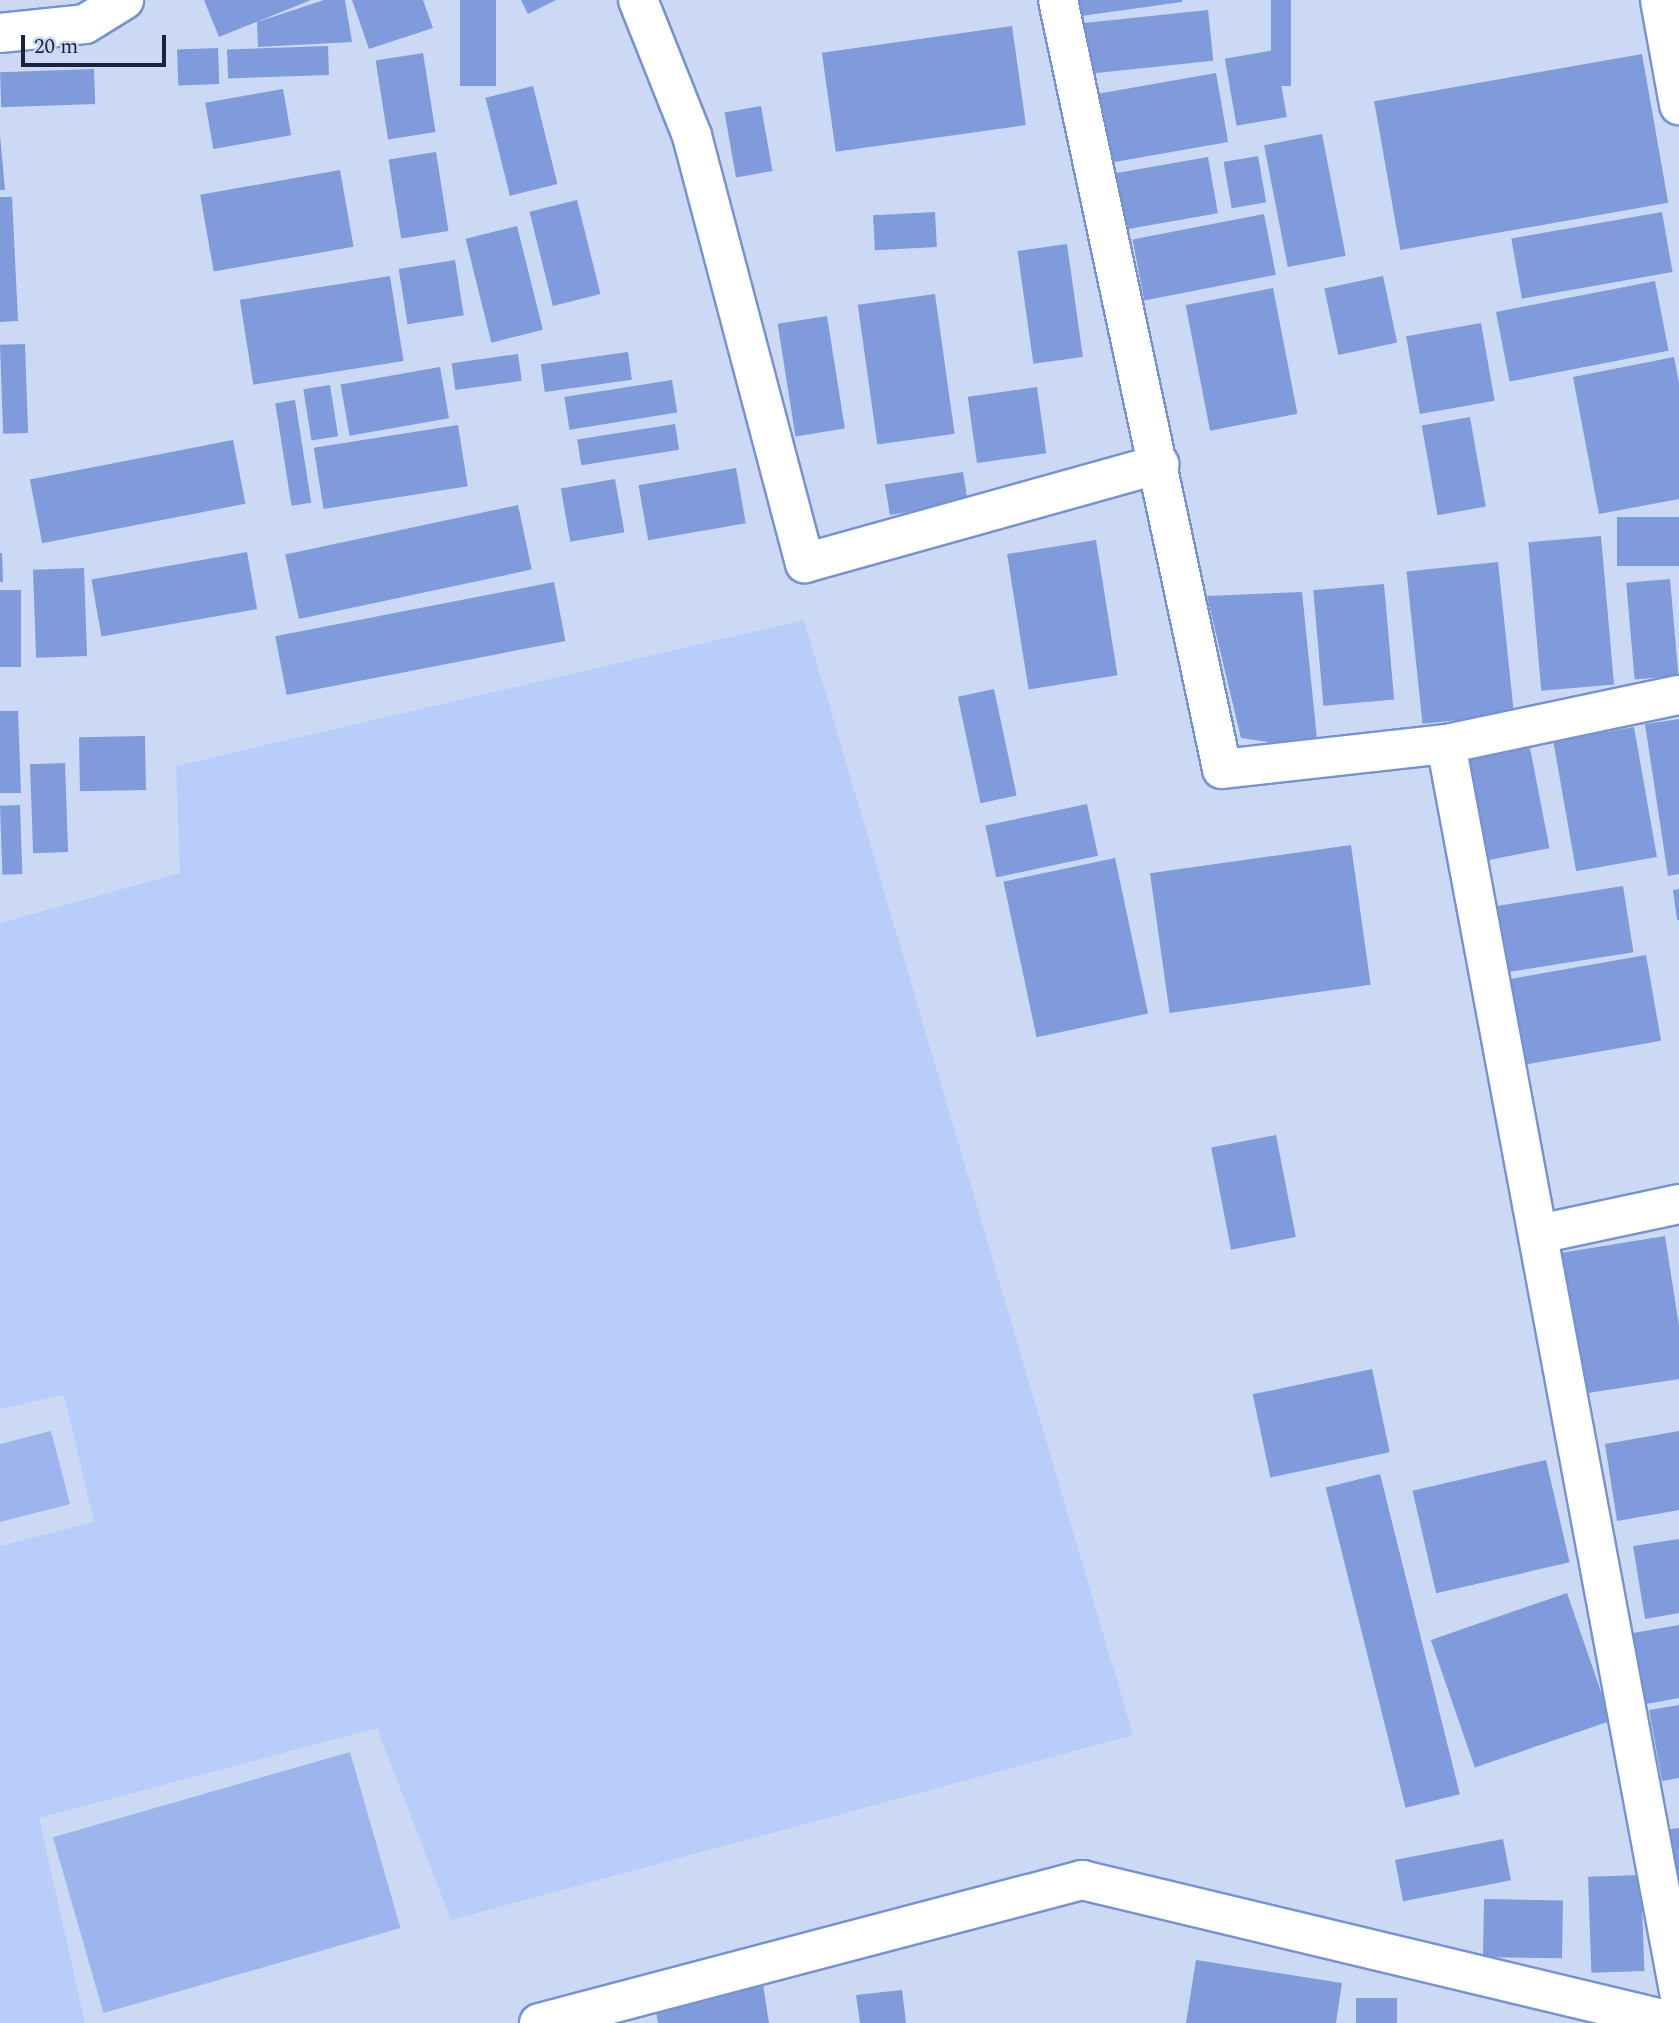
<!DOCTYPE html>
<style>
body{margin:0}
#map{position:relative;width:1679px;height:2023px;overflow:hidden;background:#ccd9f4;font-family:Spectral,serif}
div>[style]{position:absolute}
.built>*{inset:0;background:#b9cdfa}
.water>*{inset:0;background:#9cb5ec;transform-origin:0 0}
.building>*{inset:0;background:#7f9bdc;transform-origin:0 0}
.roads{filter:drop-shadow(2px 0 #7692d2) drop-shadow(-2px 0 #7692d2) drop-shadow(0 2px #7692d2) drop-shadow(0 -2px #7692d2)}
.minor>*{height:38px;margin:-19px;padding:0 19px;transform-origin:19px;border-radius:19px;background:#fff}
span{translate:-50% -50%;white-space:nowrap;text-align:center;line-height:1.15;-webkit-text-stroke:5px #ccd9f4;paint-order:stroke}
.scale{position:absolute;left:21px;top:35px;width:145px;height:32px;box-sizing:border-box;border:4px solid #19233d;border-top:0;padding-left:9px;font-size:21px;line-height:24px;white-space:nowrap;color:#19233d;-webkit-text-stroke:5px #ccd9f4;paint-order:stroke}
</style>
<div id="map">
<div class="built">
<div style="clip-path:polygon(804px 620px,1133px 1735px,451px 1920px,377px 1728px,39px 1818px,85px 2023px,0 2023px,0 1546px,94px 1522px,64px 1395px,0 1409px,0 923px,180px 873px,176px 766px)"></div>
</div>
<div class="water">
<div style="clip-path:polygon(51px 1431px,70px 1504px,0 1522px,0 1444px)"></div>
<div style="left:350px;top:1752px;width:183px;height:309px;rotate:74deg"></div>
</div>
<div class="building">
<div style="clip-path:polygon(204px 0,311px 0,219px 37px)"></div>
<div style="clip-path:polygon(324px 0,345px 0,352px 42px,258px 47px,257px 22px)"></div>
<div style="clip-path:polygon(352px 0,423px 0,433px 28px,369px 49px)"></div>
<div style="left:460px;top:0;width:36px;height:86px"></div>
<div style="clip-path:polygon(521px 0,556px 0,528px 14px)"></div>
<div style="clip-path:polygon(1072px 0,1182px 0,1182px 2px,1074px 17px)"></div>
<div style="left:1271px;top:0;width:20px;height:86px"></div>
<div style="left:1208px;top:10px;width:51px;height:129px;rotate:84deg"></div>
<div style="left:1012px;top:26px;width:100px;height:192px;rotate:82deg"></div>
<div style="left:328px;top:46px;width:29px;height:101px;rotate:88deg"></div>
<div style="left:218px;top:48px;width:36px;height:41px;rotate:88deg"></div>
<div style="left:1275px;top:50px;width:68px;height:51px;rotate:80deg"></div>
<div style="left:423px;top:53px;width:80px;height:48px;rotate:81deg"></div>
<div style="left:1642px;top:54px;width:151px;height:272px;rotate:80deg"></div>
<div style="left:94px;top:69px;width:35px;height:94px;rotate:88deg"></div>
<div style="left:1216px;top:73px;width:70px;height:124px;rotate:80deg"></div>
<div style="left:533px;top:86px;width:101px;height:49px;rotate:76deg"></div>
<div style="left:283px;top:89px;width:47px;height:79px;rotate:80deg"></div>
<div style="left:761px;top:106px;width:66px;height:37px;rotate:80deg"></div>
<div style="left:1322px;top:134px;width:124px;height:59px;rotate:79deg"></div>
<div style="clip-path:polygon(0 135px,5px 190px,0 190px)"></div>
<div style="left:436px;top:152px;width:80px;height:48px;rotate:81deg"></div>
<div style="left:1258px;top:156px;width:47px;height:35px;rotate:80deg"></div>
<div style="left:1208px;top:157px;width:57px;height:97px;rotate:80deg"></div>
<div style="left:340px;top:170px;width:78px;height:142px;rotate:80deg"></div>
<div style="clip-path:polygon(0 197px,12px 197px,18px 321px,0 322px)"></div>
<div style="left:577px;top:200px;width:97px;height:49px;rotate:76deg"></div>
<div style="left:935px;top:212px;width:35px;height:62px;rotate:87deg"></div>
<div style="left:1662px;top:212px;width:61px;height:153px;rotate:80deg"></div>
<div style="left:1264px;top:214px;width:62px;height:134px;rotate:79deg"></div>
<div style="left:517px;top:226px;width:107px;height:53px;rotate:76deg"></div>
<div style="left:1067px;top:244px;width:114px;height:50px;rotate:82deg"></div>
<div style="left:455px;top:260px;width:56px;height:57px;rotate:81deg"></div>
<div style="left:390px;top:276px;width:86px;height:152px;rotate:81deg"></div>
<div style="left:1383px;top:276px;width:68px;height:60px;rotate:78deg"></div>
<div style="left:1655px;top:281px;width:71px;height:162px;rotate:79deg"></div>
<div style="left:1273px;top:288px;width:128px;height:89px;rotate:79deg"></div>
<div style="left:935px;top:294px;width:141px;height:78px;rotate:82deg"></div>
<div style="left:827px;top:316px;width:114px;height:50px;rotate:81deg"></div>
<div style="left:1481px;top:323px;width:79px;height:76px;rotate:80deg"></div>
<div style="left:25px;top:344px;width:89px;height:25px;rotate:88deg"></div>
<div style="left:628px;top:352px;width:28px;height:88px;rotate:82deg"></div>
<div style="left:518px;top:354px;width:27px;height:67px;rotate:82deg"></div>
<div style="clip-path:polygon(1674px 357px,1679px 383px,1679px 499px,1599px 514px,1573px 377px)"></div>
<div style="left:440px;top:367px;width:52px;height:101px;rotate:80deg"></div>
<div style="left:672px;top:380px;width:33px;height:109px;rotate:81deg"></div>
<div style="left:330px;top:385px;width:52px;height:27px;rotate:81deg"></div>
<div style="left:1037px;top:387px;width:67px;height:70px;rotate:82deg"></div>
<div style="left:295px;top:400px;width:104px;height:20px;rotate:81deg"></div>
<div style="left:1470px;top:417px;width:91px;height:49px;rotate:80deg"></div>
<div style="left:675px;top:424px;width:26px;height:99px;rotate:81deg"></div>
<div style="left:458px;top:425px;width:62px;height:146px;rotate:81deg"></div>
<div style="left:233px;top:440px;width:65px;height:207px;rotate:79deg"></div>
<div style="left:736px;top:468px;width:56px;height:99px;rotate:80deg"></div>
<div style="left:963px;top:472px;width:31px;height:79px;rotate:81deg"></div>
<div style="left:615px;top:479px;width:54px;height:55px;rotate:80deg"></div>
<div style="left:518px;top:505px;width:66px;height:238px;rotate:78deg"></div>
<div style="left:1679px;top:517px;width:49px;height:62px;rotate:90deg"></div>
<div style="left:1601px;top:536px;width:149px;height:73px;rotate:85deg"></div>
<div style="left:1096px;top:540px;width:137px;height:90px;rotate:81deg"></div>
<div style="left:247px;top:552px;width:58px;height:158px;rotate:80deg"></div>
<div style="clip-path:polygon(0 553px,2px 553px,3px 582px,0 582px)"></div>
<div style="left:1498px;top:562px;width:153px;height:92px;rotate:84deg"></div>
<div style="left:84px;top:568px;width:88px;height:51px;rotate:88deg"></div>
<div style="left:1670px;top:579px;width:97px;height:44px;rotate:85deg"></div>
<div style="left:554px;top:582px;width:60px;height:284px;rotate:79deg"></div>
<div style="left:1384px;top:584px;width:116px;height:71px;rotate:85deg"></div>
<div style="left:0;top:590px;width:21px;height:77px"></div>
<div style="clip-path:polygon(1302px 592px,1318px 749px,1241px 738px,1207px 596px)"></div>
<div style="left:994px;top:689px;width:109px;height:37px;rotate:78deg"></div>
<div style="clip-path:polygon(0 711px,18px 711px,21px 793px,0 793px)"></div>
<div style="clip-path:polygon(1679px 719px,1679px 874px,1668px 876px,1645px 724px)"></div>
<div style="left:1634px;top:727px;width:132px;height:82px;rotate:80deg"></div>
<div style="left:145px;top:736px;width:54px;height:66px;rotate:89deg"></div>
<div style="left:1530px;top:748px;width:102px;height:62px;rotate:79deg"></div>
<div style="left:65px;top:763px;width:89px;height:35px;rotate:88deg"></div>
<div style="left:1087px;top:804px;width:53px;height:104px;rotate:78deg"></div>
<div style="left:20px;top:805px;width:69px;height:20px;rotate:88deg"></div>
<div style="left:1351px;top:845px;width:141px;height:203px;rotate:82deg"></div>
<div style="left:1115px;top:858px;width:159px;height:114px;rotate:78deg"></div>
<div style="left:1623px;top:886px;width:67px;height:134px;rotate:81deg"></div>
<div style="clip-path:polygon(1679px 889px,1679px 920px,1677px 920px,1673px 890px)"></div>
<div style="left:1646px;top:955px;width:87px;height:145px;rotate:80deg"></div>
<div style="left:1276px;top:1135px;width:104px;height:66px;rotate:79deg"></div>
<div style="clip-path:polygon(1665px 1236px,1679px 1326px,1679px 1379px,1582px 1394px,1560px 1253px)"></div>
<div style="left:1372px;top:1369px;width:85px;height:122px;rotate:78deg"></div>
<div style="clip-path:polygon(1679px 1431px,1679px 1510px,1617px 1521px,1605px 1444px)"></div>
<div style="left:1546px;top:1460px;width:105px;height:137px;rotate:77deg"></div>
<div style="left:1380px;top:1474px;width:330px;height:56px;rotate:76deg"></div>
<div style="clip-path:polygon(1679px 1539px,1679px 1613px,1645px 1619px,1633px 1546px)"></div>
<div style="left:1567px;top:1593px;width:135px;height:144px;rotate:71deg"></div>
<div style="clip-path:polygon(1679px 1625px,1679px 1698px,1646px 1704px,1633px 1633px)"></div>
<div style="clip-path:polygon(1679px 1705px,1679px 1778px,1662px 1781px,1649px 1710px)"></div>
<div style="clip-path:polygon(1679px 1828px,1679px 1889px,1662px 1830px)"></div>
<div style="left:1503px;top:1839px;width:42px;height:110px;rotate:79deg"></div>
<div style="left:1641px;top:1875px;width:96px;height:53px;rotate:88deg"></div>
<div style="left:1484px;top:1899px;width:79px;height:58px;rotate:1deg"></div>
<div style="clip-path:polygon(1196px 1960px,1342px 1983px,1336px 2023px,1186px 2023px)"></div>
<div style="clip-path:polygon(763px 1984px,769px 2023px,658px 2023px,654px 2000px)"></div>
<div style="clip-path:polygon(902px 1990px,906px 2023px,860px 2023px,856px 1995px)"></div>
<div style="left:1356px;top:1998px;width:41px;height:25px"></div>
</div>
<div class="roads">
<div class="minor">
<div style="left:638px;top:0;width:146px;rotate:68.3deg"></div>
<div style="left:692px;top:136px;width:442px;rotate:75.2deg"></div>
<div style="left:805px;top:563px;width:368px;rotate:-15.6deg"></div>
<div style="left:1058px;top:0;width:786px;rotate:77.96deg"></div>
<div style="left:1222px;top:769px;width:225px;rotate:-6.4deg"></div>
<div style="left:1446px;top:744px;width:1270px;rotate:79.42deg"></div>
<div style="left:1660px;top:0;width:107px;rotate:79.7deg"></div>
<div style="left:0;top:33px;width:85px;rotate:-6deg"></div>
<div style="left:85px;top:24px;width:46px;rotate:-31.6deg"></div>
<div style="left:1446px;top:744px;width:238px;rotate:-11.9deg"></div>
<div style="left:1539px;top:1234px;width:143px;rotate:-12.1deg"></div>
<div style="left:539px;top:2023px;width:562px;rotate:-14.75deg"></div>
<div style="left:1082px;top:1880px;width:614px;rotate:13.47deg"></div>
</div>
</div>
<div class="scale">20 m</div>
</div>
